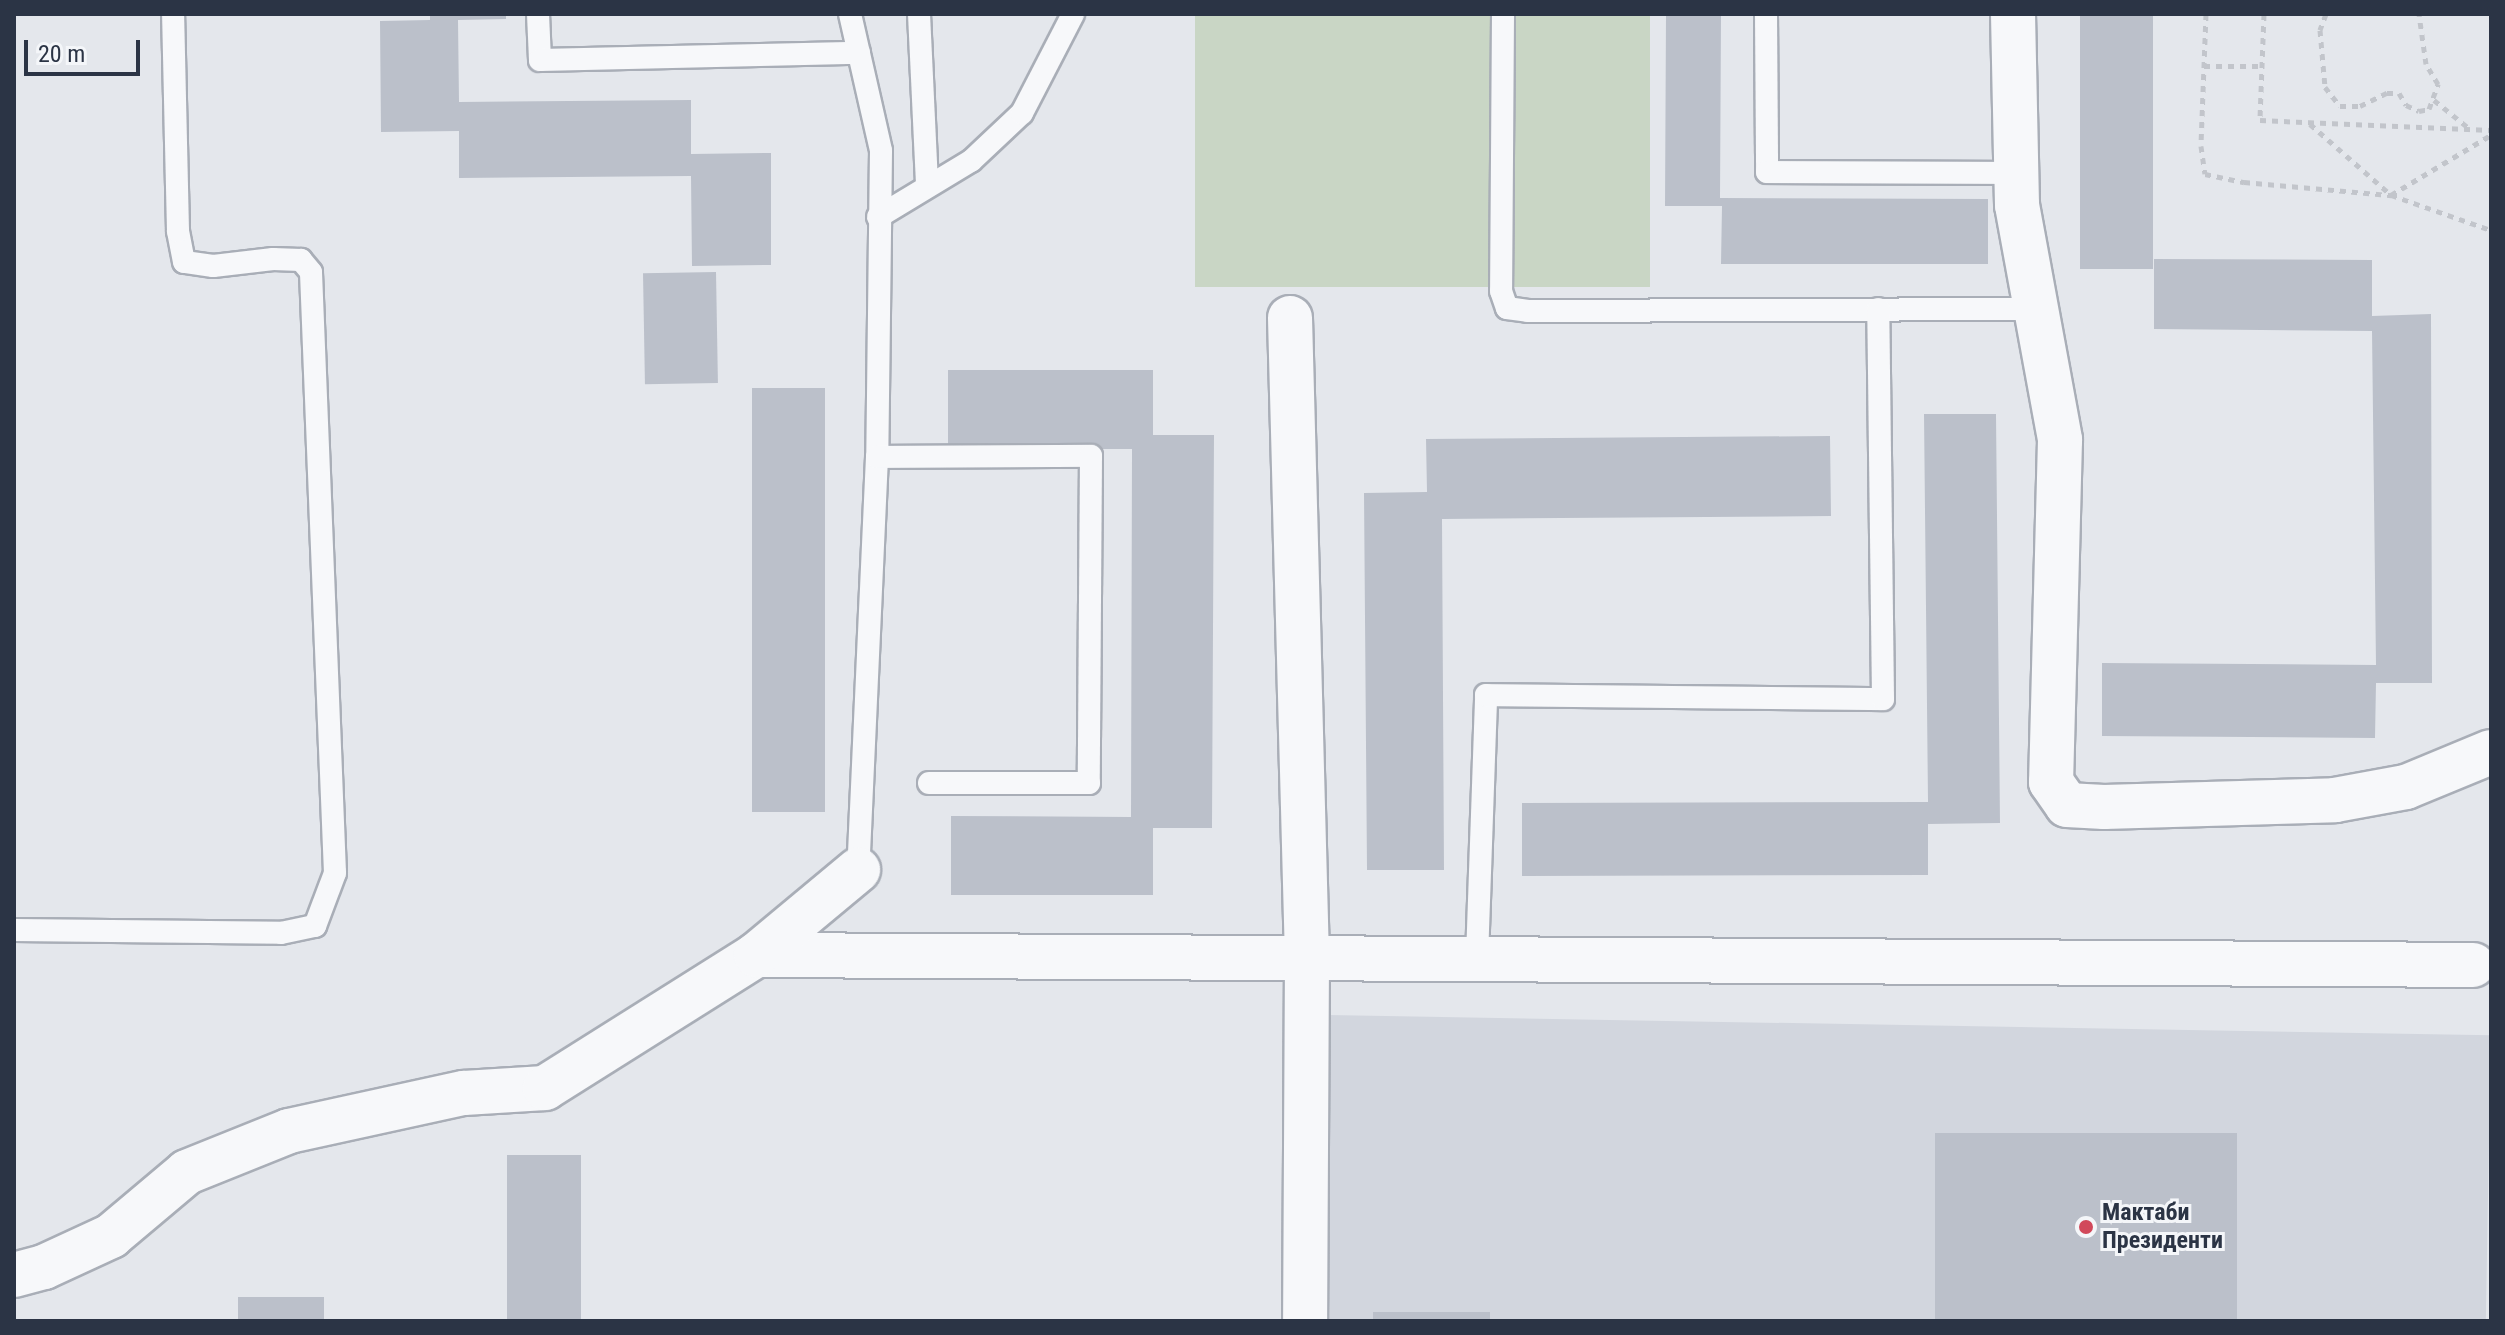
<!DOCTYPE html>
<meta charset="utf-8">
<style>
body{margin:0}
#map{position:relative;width:2505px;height:1335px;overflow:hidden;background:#e4e7ec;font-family:"Roboto Condensed",sans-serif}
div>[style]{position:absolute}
.built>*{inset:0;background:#d2d6de;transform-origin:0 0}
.green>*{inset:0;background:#c9d6c5;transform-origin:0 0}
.building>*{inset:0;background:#bbc0ca;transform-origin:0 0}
.path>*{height:5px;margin-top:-2.5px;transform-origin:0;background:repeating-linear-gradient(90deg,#c2c5cb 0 6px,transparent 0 12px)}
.roads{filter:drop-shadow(2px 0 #a9aeb7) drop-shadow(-2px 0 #a9aeb7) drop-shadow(0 2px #a9aeb7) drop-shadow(0 -2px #a9aeb7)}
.service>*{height:22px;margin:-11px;padding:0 11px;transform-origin:11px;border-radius:11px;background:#f7f8fa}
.minor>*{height:44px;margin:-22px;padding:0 22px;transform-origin:22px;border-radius:22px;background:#f7f8fa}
.dots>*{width:22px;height:22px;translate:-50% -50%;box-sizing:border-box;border:4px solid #f4f6f9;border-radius:50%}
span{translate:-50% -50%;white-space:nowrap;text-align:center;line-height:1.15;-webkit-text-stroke:6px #f4f6f9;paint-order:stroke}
.poi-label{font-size:24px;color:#2b3445;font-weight:700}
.left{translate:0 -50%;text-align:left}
.frame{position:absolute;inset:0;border:16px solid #2b3445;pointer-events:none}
.scale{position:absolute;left:24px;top:40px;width:116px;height:36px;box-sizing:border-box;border:4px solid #2b3445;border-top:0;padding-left:10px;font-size:24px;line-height:28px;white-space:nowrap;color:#2b3445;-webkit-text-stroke:6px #f4f6f9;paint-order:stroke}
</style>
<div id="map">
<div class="built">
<div style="left:1328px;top:1015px;width:1163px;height:306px;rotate:1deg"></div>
</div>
<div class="green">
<div style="left:1195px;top:14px;width:455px;height:273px"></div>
</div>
<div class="building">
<div style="clip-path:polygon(430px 14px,506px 14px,506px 19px,458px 20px,459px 102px,691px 100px,691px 154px,771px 153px,771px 265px,692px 266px,691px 176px,459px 178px,459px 131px,381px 132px,380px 21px,430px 20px)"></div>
<div style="clip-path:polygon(1666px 14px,1721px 14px,1720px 198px,1988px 199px,1988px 264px,1721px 264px,1722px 206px,1665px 206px)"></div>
<div style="left:2080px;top:14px;width:73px;height:255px"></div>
<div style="clip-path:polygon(2154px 259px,2372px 260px,2372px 316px,2431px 314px,2432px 683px,2376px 683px,2375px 738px,2102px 736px,2102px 663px,2376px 665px,2372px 331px,2154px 329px)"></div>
<div style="left:716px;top:272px;width:111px;height:73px;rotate:89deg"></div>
<div style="clip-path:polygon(948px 370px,1153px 370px,1153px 435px,1214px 435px,1212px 828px,1153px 828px,1153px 895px,951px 895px,951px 816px,1131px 817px,1132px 449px,948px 449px)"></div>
<div style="left:752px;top:388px;width:73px;height:424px"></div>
<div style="clip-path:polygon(1924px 414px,1996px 414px,2000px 823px,1928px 824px,1928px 875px,1522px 876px,1522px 803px,1928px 802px)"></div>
<div style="clip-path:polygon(1830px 436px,1831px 516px,1442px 519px,1444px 870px,1367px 870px,1364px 493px,1427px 492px,1426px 439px)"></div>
<div style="left:1935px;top:1133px;width:302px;height:188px"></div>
<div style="left:507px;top:1155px;width:74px;height:166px"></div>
<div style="left:324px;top:1297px;width:24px;height:86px;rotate:90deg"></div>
<div style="left:1373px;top:1312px;width:117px;height:9px"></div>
</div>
<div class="path">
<div style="left:2206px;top:14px;width:132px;rotate:92.2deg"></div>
<div style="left:2201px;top:146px;width:28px;rotate:82deg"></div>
<div style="left:2205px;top:174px;width:40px;rotate:12deg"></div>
<div style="left:2244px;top:182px;width:148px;rotate:5.1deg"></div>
<div style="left:2391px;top:195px;width:106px;rotate:19.3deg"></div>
<div style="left:2264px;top:14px;width:106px;rotate:92.2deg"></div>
<div style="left:2260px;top:120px;width:231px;rotate:2.5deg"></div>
<div style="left:2326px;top:14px;width:17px;rotate:111deg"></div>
<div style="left:2320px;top:30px;width:57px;rotate:85deg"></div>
<div style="left:2325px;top:87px;width:24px;rotate:52deg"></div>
<div style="left:2340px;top:106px;width:20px"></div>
<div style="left:2360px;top:106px;width:30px;rotate:-26deg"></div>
<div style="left:2387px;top:93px;width:12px"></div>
<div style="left:2399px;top:93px;width:14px;rotate:60deg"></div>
<div style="left:2406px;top:105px;width:14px;rotate:25deg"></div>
<div style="left:2419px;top:111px;width:10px;rotate:-11deg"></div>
<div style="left:2429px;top:109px;width:27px;rotate:-70deg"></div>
<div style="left:2438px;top:84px;width:23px;rotate:-121deg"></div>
<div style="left:2426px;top:64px;width:50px;rotate:-98deg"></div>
<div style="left:2204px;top:66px;width:58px"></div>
<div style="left:2434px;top:100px;width:46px;rotate:38.9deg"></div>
<div style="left:2310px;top:124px;width:108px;rotate:41.2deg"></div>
<div style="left:2391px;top:195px;width:117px;rotate:-31deg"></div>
</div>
<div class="roads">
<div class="service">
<div style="left:538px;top:14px;width:46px;rotate:87.5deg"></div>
<div style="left:540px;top:60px;width:319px;rotate:-1.3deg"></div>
<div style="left:850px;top:14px;width:140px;rotate:77.2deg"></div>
<div style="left:881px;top:151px;width:306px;rotate:90.7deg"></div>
<div style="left:877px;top:457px;width:413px;rotate:92.6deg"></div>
<div style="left:919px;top:14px;width:170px;rotate:87.3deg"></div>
<div style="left:1503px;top:14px;width:277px;rotate:90.4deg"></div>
<div style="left:1501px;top:291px;width:18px;rotate:71deg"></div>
<div style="left:1507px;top:308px;width:21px;rotate:8deg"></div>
<div style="left:1528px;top:311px;width:506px;rotate:-0.23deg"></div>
<div style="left:1766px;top:14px;width:158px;rotate:89.6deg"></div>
<div style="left:1767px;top:172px;width:249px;rotate:0.2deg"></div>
<div style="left:878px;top:217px;width:109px;rotate:-31.1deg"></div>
<div style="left:971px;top:161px;width:70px;rotate:-43.3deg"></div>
<div style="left:1022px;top:113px;width:111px;rotate:-62.7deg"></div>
<div style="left:877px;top:457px;width:214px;rotate:-0.3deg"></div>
<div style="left:1091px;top:456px;width:327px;rotate:90.4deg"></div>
<div style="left:1089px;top:783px;width:160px;rotate:180deg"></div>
<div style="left:14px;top:930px;width:267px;rotate:0.6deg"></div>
<div style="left:281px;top:933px;width:35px;rotate:-12deg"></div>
<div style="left:315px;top:926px;width:57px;rotate:-69.3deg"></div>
<div style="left:335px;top:873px;width:601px;rotate:-92.29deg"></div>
<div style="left:311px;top:272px;width:16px;rotate:-130deg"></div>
<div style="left:301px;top:260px;width:28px;rotate:-178deg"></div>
<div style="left:273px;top:259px;width:60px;rotate:173.3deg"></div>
<div style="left:213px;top:266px;width:29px;rotate:-172deg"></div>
<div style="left:184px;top:262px;width:32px;rotate:-101deg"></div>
<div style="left:178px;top:231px;width:217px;rotate:-91.3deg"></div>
<div style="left:1477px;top:958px;width:263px;rotate:-88deg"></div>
<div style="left:1486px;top:695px;width:397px;rotate:0.6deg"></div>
<div style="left:1883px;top:699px;width:390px;rotate:-90.7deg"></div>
</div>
<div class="minor">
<div style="left:2013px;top:14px;width:191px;rotate:88.8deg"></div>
<div style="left:2017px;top:205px;width:239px;rotate:79.6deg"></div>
<div style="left:2060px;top:440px;width:342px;rotate:91.5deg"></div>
<div style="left:2051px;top:782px;width:28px;rotate:55deg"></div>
<div style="left:2067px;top:805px;width:37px;rotate:3deg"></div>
<div style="left:2104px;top:807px;width:231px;rotate:-1.7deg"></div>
<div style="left:2335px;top:800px;width:72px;rotate:-10.4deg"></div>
<div style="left:2406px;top:787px;width:92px;rotate:-22.4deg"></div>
<div style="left:1290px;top:318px;width:640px;rotate:88.48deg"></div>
<div style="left:1307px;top:958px;width:363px;rotate:90.3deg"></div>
<div style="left:756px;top:955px;width:1717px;rotate:0.33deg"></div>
<div style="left:14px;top:1275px;width:31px;rotate:-15deg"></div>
<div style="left:44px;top:1267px;width:74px;rotate:-24.8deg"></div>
<div style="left:111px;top:1236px;width:99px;rotate:-40.1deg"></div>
<div style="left:187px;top:1172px;width:110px;rotate:-21.9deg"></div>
<div style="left:289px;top:1131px;width:179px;rotate:-12.3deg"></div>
<div style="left:464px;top:1093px;width:81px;rotate:-3.5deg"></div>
<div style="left:545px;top:1088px;width:249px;rotate:-32.2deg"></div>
<div style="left:756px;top:955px;width:133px;rotate:-39.8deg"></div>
</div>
</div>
<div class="dots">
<div style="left:2086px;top:1227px;background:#d1495b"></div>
</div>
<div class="poi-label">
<span class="left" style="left:2102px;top:1227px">Мактаби<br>Президенти</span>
</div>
<div class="frame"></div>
<div class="scale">20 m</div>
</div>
